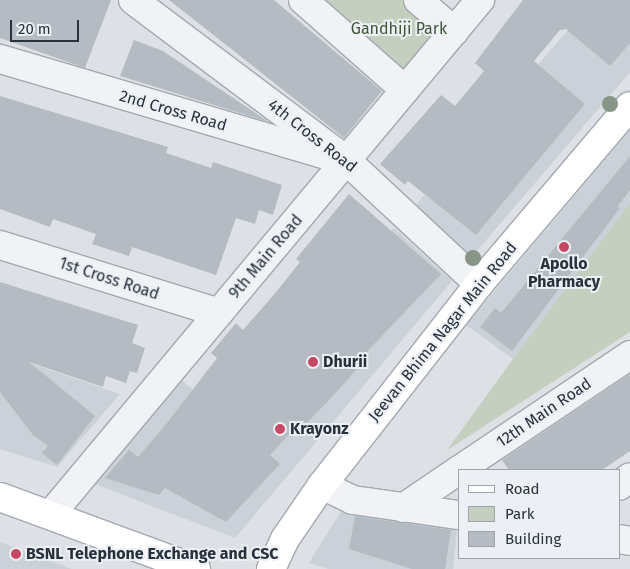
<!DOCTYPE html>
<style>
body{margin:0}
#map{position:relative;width:630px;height:569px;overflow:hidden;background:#dde1e6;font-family:"Fira Sans",sans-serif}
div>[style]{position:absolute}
.built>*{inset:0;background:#cbd1d8}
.green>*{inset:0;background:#c4cfbf}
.building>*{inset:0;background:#b5bbc2}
.roads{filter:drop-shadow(1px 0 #a3a9b0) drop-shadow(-1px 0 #a3a9b0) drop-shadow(0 1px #a3a9b0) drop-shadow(0 -1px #a3a9b0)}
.minor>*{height:28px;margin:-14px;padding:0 14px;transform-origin:14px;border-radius:14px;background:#f0f2f5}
.secondary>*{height:28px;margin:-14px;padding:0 14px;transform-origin:14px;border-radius:14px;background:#fff}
.trees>*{width:16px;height:16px;margin:-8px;border-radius:50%;background:#869585}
.dots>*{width:14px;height:14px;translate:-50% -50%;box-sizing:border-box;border:2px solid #ecf0f4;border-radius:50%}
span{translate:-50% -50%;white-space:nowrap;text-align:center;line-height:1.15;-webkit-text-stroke:4px #ecf0f4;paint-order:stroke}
.park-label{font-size:16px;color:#3f5636}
.street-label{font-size:16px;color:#28313c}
.poi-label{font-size:16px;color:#28313c;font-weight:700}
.left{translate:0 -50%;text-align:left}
.legend{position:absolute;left:458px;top:469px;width:162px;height:90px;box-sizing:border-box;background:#ecf0f4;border:1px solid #9ea4aa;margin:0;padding:6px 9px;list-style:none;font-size:15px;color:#28313c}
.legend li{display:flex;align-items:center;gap:10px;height:25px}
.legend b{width:25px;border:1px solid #9ea4aa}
.scale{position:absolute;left:10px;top:20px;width:69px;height:22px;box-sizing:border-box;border:2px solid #28313c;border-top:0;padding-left:6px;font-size:15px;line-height:18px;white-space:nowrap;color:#28313c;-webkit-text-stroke:4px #ecf0f4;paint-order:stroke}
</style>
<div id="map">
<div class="built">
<div style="clip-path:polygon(594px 0,630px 0,630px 72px,470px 259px,414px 207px)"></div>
<div style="clip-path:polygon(630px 130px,630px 203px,513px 359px,466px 325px)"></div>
<div style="clip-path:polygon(394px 228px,452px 281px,235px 538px,92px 483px,178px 377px,229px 420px)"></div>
<div style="clip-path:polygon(0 353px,120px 394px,57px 467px,0 449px)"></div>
<div style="clip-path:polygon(346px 503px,458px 524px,453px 569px,329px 569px,309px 563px)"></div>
<div style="clip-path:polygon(0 542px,72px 569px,0 569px)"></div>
</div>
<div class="green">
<div style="clip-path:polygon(325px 0,410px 0,440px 27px,402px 70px)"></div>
<div style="clip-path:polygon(630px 203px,630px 332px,447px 450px,513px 359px)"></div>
</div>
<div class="building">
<div style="clip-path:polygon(0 0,111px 0,85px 68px,0 38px)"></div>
<div style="clip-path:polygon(169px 0,274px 0,382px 91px,344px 138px)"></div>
<div style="clip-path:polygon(523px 0,630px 0,630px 43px,610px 66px,566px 29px,560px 30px,534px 61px,585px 104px,476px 235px,408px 181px,405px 185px,380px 164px,441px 95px,455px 106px,484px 71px,475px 63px)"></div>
<div style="clip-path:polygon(134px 40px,163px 51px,269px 122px,120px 76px)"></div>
<div style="clip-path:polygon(0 96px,168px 147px,166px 153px,211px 168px,213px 162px,282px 185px,273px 215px,259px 210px,255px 224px,236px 218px,216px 275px,132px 247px,129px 256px,92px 244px,96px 234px,53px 219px,50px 227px,0 209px)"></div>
<div style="clip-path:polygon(630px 156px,630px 190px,617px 207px,620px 208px,512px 351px,480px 327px,495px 308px,501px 313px)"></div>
<div style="clip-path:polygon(349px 194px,441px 274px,360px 359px,363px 362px,332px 397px,302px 428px,298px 425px,270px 455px,280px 464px,226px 522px,165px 488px,159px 495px,105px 478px,129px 450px,138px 457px,167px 423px,217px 358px,211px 353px,236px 323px,243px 330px,277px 291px,300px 262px,296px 259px)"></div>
<div style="clip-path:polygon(0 282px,138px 325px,132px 343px,145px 348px,137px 373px,130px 371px,126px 383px,106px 376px,103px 387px,29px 362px,95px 416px,57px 465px,42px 453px,48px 446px,33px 435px,0 392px)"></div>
<div style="clip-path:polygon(630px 374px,630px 451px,602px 470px,509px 470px,502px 460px)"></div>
<div style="clip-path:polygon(355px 516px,451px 530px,445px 569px,412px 569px,349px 549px)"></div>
</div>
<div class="roads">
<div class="minor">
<div style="left:133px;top:0;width:266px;rotate:36.9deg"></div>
<div style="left:346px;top:160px;width:182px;rotate:43deg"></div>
<div style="left:303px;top:0;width:136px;rotate:41.4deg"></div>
<div style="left:418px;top:0;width:48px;rotate:40.7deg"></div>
<div style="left:0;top:59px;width:344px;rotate:16.4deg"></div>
<div style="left:0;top:245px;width:229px;rotate:17.2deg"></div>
<div style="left:459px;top:470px;width:206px;rotate:-33.9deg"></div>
<div style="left:322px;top:485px;width:34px;rotate:26deg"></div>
<div style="left:353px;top:500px;width:107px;rotate:8.1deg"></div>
<div style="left:619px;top:486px;width:14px;rotate:-39deg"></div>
<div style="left:403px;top:508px;width:68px;rotate:-34.2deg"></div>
<div style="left:51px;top:514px;width:670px;rotate:-50.15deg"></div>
<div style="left:619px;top:539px;width:11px;rotate:10deg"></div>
</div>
<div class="secondary">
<div style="left:0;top:497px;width:209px;rotate:20.2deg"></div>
<div style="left:271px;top:569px;width:33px;rotate:-65deg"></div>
<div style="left:285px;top:539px;width:65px;rotate:-55.6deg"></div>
<div style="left:322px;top:485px;width:255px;rotate:-52deg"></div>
<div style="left:479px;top:284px;width:233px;rotate:-49.7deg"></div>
</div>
</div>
<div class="trees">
<div style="left:610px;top:104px"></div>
<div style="left:473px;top:258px"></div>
</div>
<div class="dots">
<div style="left:564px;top:247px;background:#c54865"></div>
<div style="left:313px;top:362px;background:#c54865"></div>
<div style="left:280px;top:429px;background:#c54865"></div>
<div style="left:16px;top:554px;background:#c54865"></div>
</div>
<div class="park-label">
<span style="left:399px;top:29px">Gandhiji Park</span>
</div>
<div class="street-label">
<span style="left:173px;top:111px;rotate:16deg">2nd Cross Road</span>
<span style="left:312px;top:136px;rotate:38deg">4th Cross Road</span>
<span style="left:266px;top:257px;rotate:-50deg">9th Main Road</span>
<span style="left:109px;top:279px;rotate:18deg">1st Cross Road</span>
<span style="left:443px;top:332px;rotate:-51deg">Jeevan Bhima Nagar Main Road</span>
<span style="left:544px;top:413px;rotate:-34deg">12th Main Road</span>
</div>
<div class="poi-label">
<span style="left:564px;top:273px">Apollo<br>Pharmacy</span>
<span class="left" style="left:323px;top:362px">Dhurii</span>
<span class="left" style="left:290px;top:429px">Krayonz</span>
<span class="left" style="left:26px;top:554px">BSNL Telephone Exchange and CSC</span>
</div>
<ul class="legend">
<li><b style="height:6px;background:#fff"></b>Road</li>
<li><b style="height:14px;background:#c4cfbf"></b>Park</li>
<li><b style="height:14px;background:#b5bbc2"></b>Building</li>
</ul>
<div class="scale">20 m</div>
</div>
